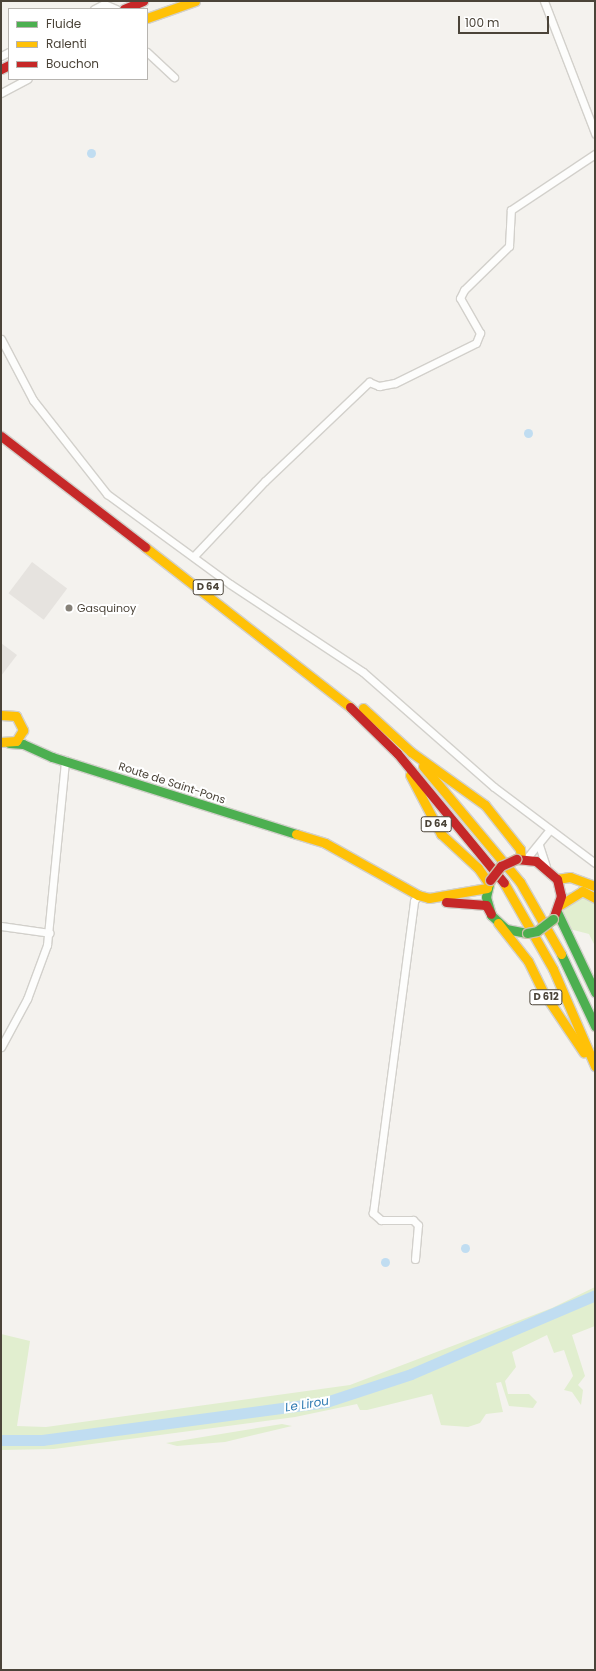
<!DOCTYPE html>
<style>
body{margin:0}
#map{position:relative;width:596px;height:1671px;overflow:hidden;background:#f4f2ee;font-family:Poppins,sans-serif}
div>[style]{position:absolute}
.green>*{inset:0;background:#e1eecf}
.parking>*{inset:0;background:#e6e3df;transform-origin:0 0}
.water>*{inset:0;background:#c0ddf1}
.round{border-radius:50%}
.river>*{height:11px;margin:-5.5px;padding:0 5.5px;transform-origin:5.5px;border-radius:5.5px;background:#c0ddf1}
.roads{filter:drop-shadow(1px 0 #d2d0cb) drop-shadow(-1px 0 #d2d0cb) drop-shadow(0 1px #d2d0cb) drop-shadow(0 -1px #d2d0cb)}
.street>*{height:7px;margin:-3.5px;padding:0 3.5px;transform-origin:3.5px;border-radius:3.5px;background:#fdfdfc}
.fast>*{height:9px;margin:-4.5px;padding:0 4.5px;transform-origin:4.5px;border-radius:4.5px;background:#4caf50}
.slow>*{height:9px;margin:-4.5px;padding:0 4.5px;transform-origin:4.5px;border-radius:4.5px;background:#ffc107}
.jam>*{height:9px;margin:-4.5px;padding:0 4.5px;transform-origin:4.5px;border-radius:4.5px;background:#c62828}
.bridges{filter:drop-shadow(1px 0 #ccbfa9) drop-shadow(-1px 0 #ccbfa9) drop-shadow(0 1px #ccbfa9) drop-shadow(0 -1px #ccbfa9)}
.fast-bridge>*{height:9px;margin:-4.5px;padding:0 4.5px;transform-origin:4.5px;border-radius:4.5px;background:#4caf50}
.jam-bridge>*{height:9px;margin:-4.5px;padding:0 4.5px;transform-origin:4.5px;border-radius:4.5px;background:#c62828}
.dots>*{width:11px;height:11px;translate:-50% -50%;box-sizing:border-box;border:2px solid #fff;border-radius:50%}
span{translate:-50% -50%;white-space:nowrap;text-align:center;line-height:1.15;-webkit-text-stroke:4px #fff;paint-order:stroke}
.shield-label span{padding:1px 3px;background:#fff;border:1px solid;border-radius:3px;-webkit-text-stroke-width:0}
.shield-label{font-size:10px;color:#4b4439;font-weight:700}
.poi-label{font-size:11px;color:#4b4439}
.left{translate:0 -50%;text-align:left}
.street-label{font-size:11px;color:#4b4439}
.water-label{font-size:12px;color:#2e7ab2;font-style:italic}
.frame{position:absolute;inset:0;border:2px solid #4b4439;pointer-events:none}
.legend{position:absolute;left:8px;top:8px;width:140px;height:72px;box-sizing:border-box;background:#fff;border:1px solid #b7b4b0;margin:0;padding:5px 7px;list-style:none;font-size:12px;color:#4b4439}
.legend li{display:flex;align-items:center;gap:8px;height:20px}
.legend b{width:20px;border:1px solid #b7b4b0}
.scale{position:absolute;left:458px;top:16px;width:91px;height:18px;box-sizing:border-box;border:2px solid #4b4439;border-top:0;padding-left:5px;font-size:12px;line-height:14px;white-space:nowrap;color:#4b4439;-webkit-text-stroke:3px #fff;paint-order:stroke}
</style>
<div id="map">
<div class="green">
<div style="clip-path:polygon(570px 892px,595px 901px,595px 946px,589px 934px,550px 924px,561px 895px)"></div>
<div style="clip-path:polygon(595px 1287px,595px 1293px,552px 1313px,410px 1371px,314px 1401px,44px 1438px,1px 1436px,1px 1334px,30px 1341px,17px 1426px,46px 1427px,350px 1385px,552px 1308px)"></div>
<div style="clip-path:polygon(595px 1299px,595px 1326px,572px 1335px,585px 1376px,578px 1385px,583px 1390px,581px 1405px,572px 1392px,564px 1390px,573px 1376px,564px 1350px,554px 1353px,547px 1335px,512px 1352px,516px 1367px,505px 1381px,508px 1394px,529px 1394px,537px 1402px,533px 1408px,509px 1406px,501px 1382px,496px 1383px,503px 1412px,486px 1414px,480px 1423px,468px 1427px,441px 1425px,432px 1394px,367px 1410px,360px 1410px,357px 1404px,295px 1417px,54px 1449px,1px 1450px,1px 1440px,47px 1441px,316px 1405px,413px 1375px)"></div>
<div style="clip-path:polygon(282px 1424px,292px 1426px,225px 1442px,177px 1446px,166px 1443px)"></div>
</div>
<div class="parking">
<div style="left:32px;top:562px;width:44px;height:39px;rotate:37deg"></div>
<div style="clip-path:polygon(1px 643px,17px 655px,1px 676px)"></div>
</div>
<div class="water">
<div class="round" style="left:86.5px;top:148.5px;width:9px;height:9px"></div>
<div class="round" style="left:523.5px;top:428.5px;width:9px;height:9px"></div>
<div class="round" style="left:460.5px;top:1243.5px;width:9px;height:9px"></div>
<div class="round" style="left:380.5px;top:1257.5px;width:9px;height:9px"></div>
</div>
<div class="river">
<div style="left:1px;top:1440px;width:41px"></div>
<div style="left:42px;top:1440px;width:287px;rotate:-7.6deg"></div>
<div style="left:326px;top:1402px;width:89px;rotate:-18.2deg"></div>
<div style="left:411px;top:1374px;width:200px;rotate:-23.2deg"></div>
</div>
<div class="roads">
<div class="street">
<div style="left:544px;top:1px;width:142px;rotate:68.9deg"></div>
<div style="left:94px;top:9px;width:11px;rotate:-27deg"></div>
<div style="left:104px;top:4px;width:13px;rotate:23deg"></div>
<div style="left:147px;top:52px;width:37px;rotate:43deg"></div>
<div style="left:1px;top:56px;width:9px;rotate:-27deg"></div>
<div style="left:1px;top:93px;width:30px;rotate:-28deg"></div>
<div style="left:1px;top:339px;width:69px;rotate:62.3deg"></div>
<div style="left:33px;top:400px;width:120px;rotate:51.8deg"></div>
<div style="left:107px;top:494px;width:152px;rotate:36.2deg"></div>
<div style="left:230px;top:584px;width:159px;rotate:33.5deg"></div>
<div style="left:363px;top:672px;width:174px;rotate:41.3deg"></div>
<div style="left:494px;top:787px;width:126px;rotate:37deg"></div>
<div style="left:194px;top:556px;width:103px;rotate:-46.6deg"></div>
<div style="left:265px;top:481px;width:144px;rotate:-43.6deg"></div>
<div style="left:369px;top:382px;width:11px;rotate:22deg"></div>
<div style="left:379px;top:386px;width:16px;rotate:-11deg"></div>
<div style="left:395px;top:383px;width:90px;rotate:-26.3deg"></div>
<div style="left:476px;top:343px;width:11px;rotate:-68deg"></div>
<div style="left:480px;top:333px;width:40px;rotate:-119.7deg"></div>
<div style="left:460px;top:298px;width:9px;rotate:-63deg"></div>
<div style="left:464px;top:290px;width:63px;rotate:-44.4deg"></div>
<div style="left:509px;top:246px;width:36px;rotate:-87deg"></div>
<div style="left:511px;top:210px;width:101px;rotate:-33.7deg"></div>
<div style="left:539px;top:845px;width:22px;rotate:72deg"></div>
<div style="left:526px;top:859px;width:38px;rotate:-51deg"></div>
<div style="left:1px;top:926px;width:49px;rotate:8.1deg"></div>
<div style="left:1px;top:1047px;width:55px;rotate:-61.6deg"></div>
<div style="left:27px;top:999px;width:58px;rotate:-69.7deg"></div>
<div style="left:47px;top:945px;width:186px;rotate:-84.4deg"></div>
<div style="left:415px;top:1259px;width:34px;rotate:-85deg"></div>
<div style="left:418px;top:1225px;width:7px;rotate:-135deg"></div>
<div style="left:413px;top:1220px;width:32px;rotate:180deg"></div>
<div style="left:381px;top:1220px;width:11px;rotate:-139deg"></div>
<div style="left:373px;top:1213px;width:315px;rotate:-82.5deg"></div>
<div style="left:414px;top:901px;width:7px;rotate:-56deg"></div>
</div>
<div class="fast">
<div style="left:9px;top:743px;width:14px;rotate:4deg"></div>
<div style="left:23px;top:744px;width:32px;rotate:24deg"></div>
<div style="left:52px;top:757px;width:256px;rotate:17.5deg"></div>
<div style="left:490px;top:880px;width:17px;rotate:103deg"></div>
<div style="left:486px;top:897px;width:19px;rotate:74deg"></div>
<div style="left:491px;top:915px;width:21px;rotate:43deg"></div>
<div style="left:506px;top:929px;width:21px;rotate:11deg"></div>
<div style="left:557px;top:912px;width:89px;rotate:64.6deg"></div>
<div style="left:561px;top:954px;width:80px;rotate:64.7deg"></div>
</div>
<div class="slow">
<div style="left:147px;top:18px;width:51px;rotate:-19.5deg"></div>
<div style="left:145px;top:547px;width:260px;rotate:38deg"></div>
<div style="left:363px;top:708px;width:65px;rotate:42.5deg"></div>
<div style="left:411px;top:752px;width:91px;rotate:35.6deg"></div>
<div style="left:485px;top:805px;width:56px;rotate:51.5deg"></div>
<div style="left:520px;top:849px;width:10px;rotate:84deg"></div>
<div style="left:1px;top:715px;width:15px;rotate:4deg"></div>
<div style="left:16px;top:716px;width:16px;rotate:63deg"></div>
<div style="left:23px;top:730px;width:13px;rotate:122deg"></div>
<div style="left:16px;top:741px;width:15px;rotate:176deg"></div>
<div style="left:423px;top:766px;width:151px;rotate:50.1deg"></div>
<div style="left:520px;top:882px;width:83px;rotate:60.3deg"></div>
<div style="left:410px;top:775px;width:67px;rotate:62.3deg"></div>
<div style="left:441px;top:834px;width:50px;rotate:42.6deg"></div>
<div style="left:478px;top:868px;width:19px;rotate:55deg"></div>
<div style="left:296px;top:834px;width:30px;rotate:17deg"></div>
<div style="left:325px;top:843px;width:107px;rotate:29.2deg"></div>
<div style="left:418px;top:895px;width:11px;rotate:15deg"></div>
<div style="left:429px;top:898px;width:59px;rotate:-9.8deg"></div>
<div style="left:557px;top:879px;width:13px;rotate:-9deg"></div>
<div style="left:570px;top:877px;width:27px;rotate:20deg"></div>
<div style="left:504px;top:883px;width:99px;rotate:60.3deg"></div>
<div style="left:553px;top:969px;width:106px;rotate:66.6deg"></div>
<div style="left:560px;top:905px;width:26px;rotate:-32deg"></div>
<div style="left:582px;top:891px;width:15px;rotate:28deg"></div>
<div style="left:498px;top:923px;width:48px;rotate:51.7deg"></div>
<div style="left:528px;top:961px;width:34px;rotate:64deg"></div>
<div style="left:543px;top:992px;width:73px;rotate:56.1deg"></div>
</div>
<div class="jam">
<div style="left:124px;top:9px;width:21px;rotate:-23deg"></div>
<div style="left:1px;top:69px;width:9px;rotate:-27deg"></div>
<div style="left:1px;top:436px;width:182px;rotate:37.6deg"></div>
<div style="left:350px;top:707px;width:66px;rotate:44.4deg"></div>
<div style="left:397px;top:753px;width:168px;rotate:50.5deg"></div>
<div style="left:516px;top:859px;width:20px;rotate:6deg"></div>
<div style="left:536px;top:861px;width:28px;rotate:41deg"></div>
<div style="left:557px;top:879px;width:17px;rotate:77deg"></div>
<div style="left:561px;top:896px;width:24px;rotate:109deg"></div>
<div style="left:446px;top:902px;width:40px;rotate:4.3deg"></div>
<div style="left:486px;top:905px;width:10px;rotate:61deg"></div>
</div>
</div>
<div class="bridges">
<div class="fast-bridge">
<div style="left:527px;top:933px;width:10px;rotate:-11deg"></div>
<div style="left:537px;top:931px;width:20px;rotate:-37deg"></div>
</div>
<div class="jam-bridge">
<div style="left:490px;top:880px;width:18px;rotate:-52deg"></div>
<div style="left:501px;top:866px;width:17px;rotate:-25deg"></div>
</div>
</div>
<div class="dots">
<div style="left:69px;top:608px;background:#868178"></div>
</div>
<div class="shield-label">
<span style="left:208px;top:587px">D 64</span>
<span style="left:436px;top:824px">D 64</span>
<span style="left:546px;top:997px">D 612</span>
</div>
<div class="poi-label">
<span class="left" style="left:77px;top:608px">Gasquinoy</span>
</div>
<div class="street-label">
<span style="left:172px;top:783px;rotate:18deg">Route de Saint-Pons</span>
</div>
<div class="water-label">
<span style="left:307px;top:1404px;rotate:-9deg">Le Lirou</span>
</div>
<div class="frame"></div>
<ul class="legend">
<li><b style="height:5px;background:#4caf50"></b>Fluide</li>
<li><b style="height:5px;background:#ffc107"></b>Ralenti</li>
<li><b style="height:5px;background:#c62828"></b>Bouchon</li>
</ul>
<div class="scale">100 m</div>
</div>
